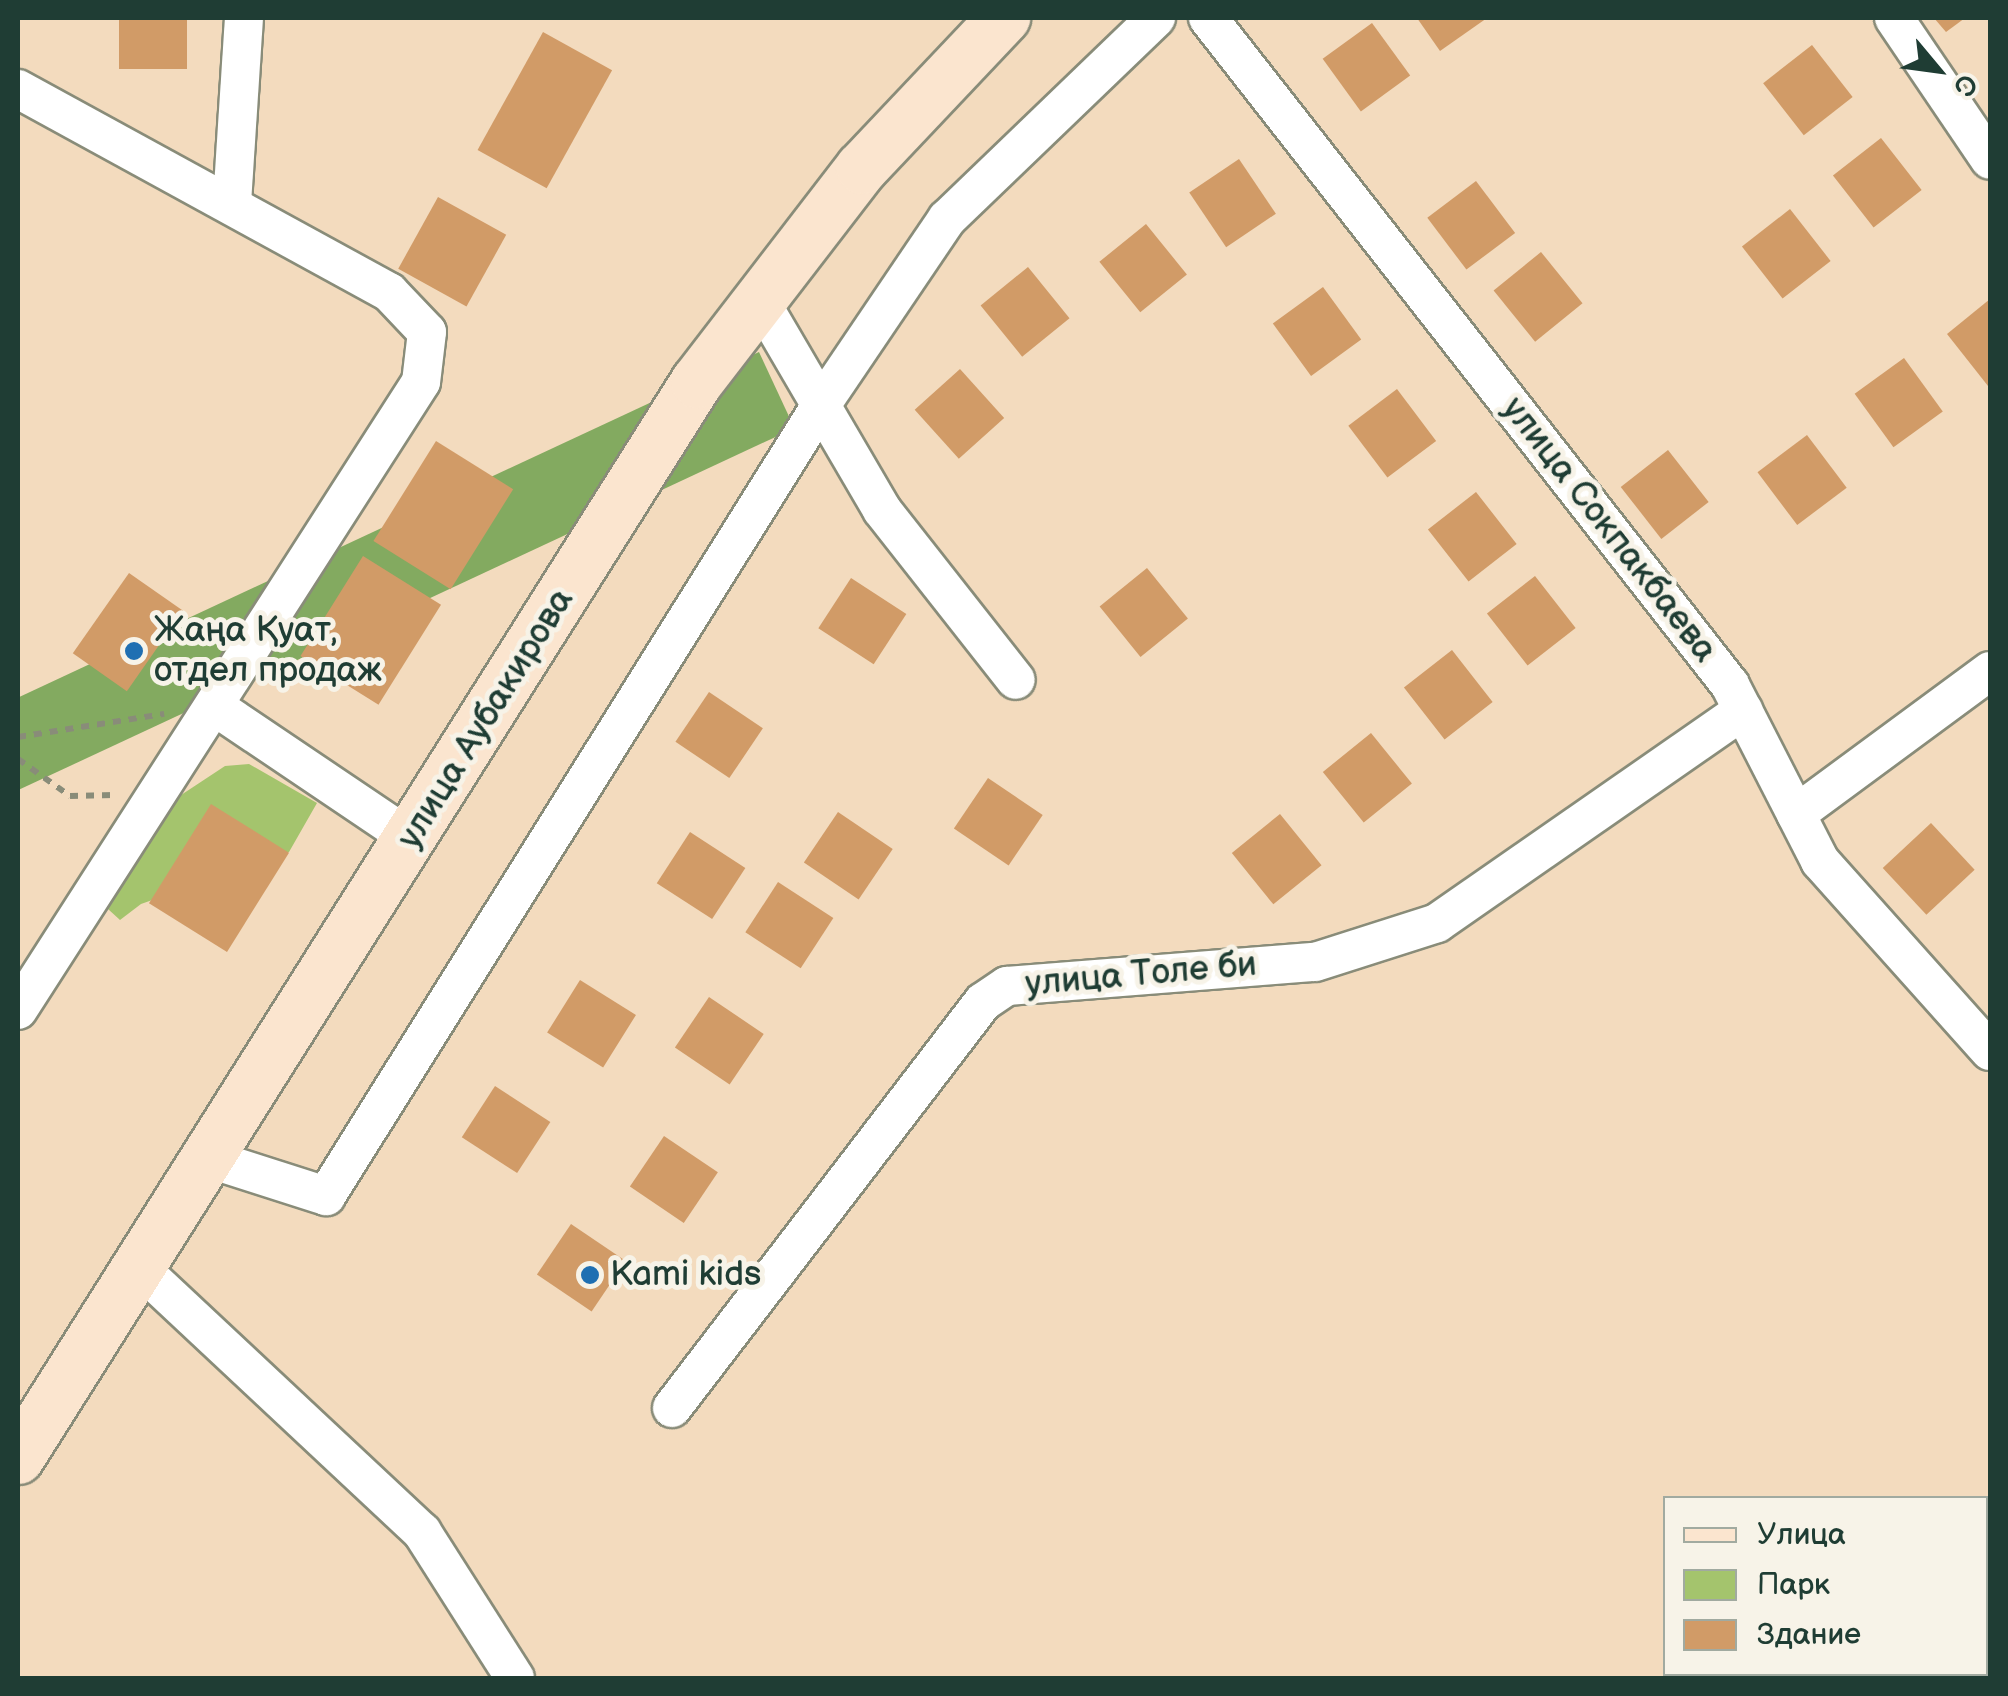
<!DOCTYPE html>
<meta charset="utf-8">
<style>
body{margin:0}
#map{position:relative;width:2008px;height:1696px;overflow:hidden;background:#f3dbbe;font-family:"Balsamiq Sans",sans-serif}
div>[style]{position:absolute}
.green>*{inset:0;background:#a4c46d}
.forest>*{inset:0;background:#83aa60;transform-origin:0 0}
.building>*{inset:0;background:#d19b67;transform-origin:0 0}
.path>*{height:6px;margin-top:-3px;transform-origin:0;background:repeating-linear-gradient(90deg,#898c79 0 8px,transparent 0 16px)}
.roads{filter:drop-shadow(2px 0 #898c79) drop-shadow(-2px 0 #898c79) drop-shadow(0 2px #898c79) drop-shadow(0 -2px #898c79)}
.minor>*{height:38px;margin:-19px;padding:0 19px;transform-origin:19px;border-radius:19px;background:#fff}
.secondary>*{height:52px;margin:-26px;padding:0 26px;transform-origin:26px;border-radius:26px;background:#fbe5cf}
.dots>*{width:28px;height:28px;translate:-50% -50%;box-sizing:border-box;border:5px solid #f7f3e8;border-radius:50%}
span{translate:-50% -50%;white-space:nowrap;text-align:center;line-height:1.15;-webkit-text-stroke:10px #f7f3e8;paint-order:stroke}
.street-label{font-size:35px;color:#1f3d34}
.poi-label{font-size:35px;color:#1f3d34}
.left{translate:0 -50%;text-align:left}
.frame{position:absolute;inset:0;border:20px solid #1f3d34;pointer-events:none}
.legend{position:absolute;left:1663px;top:1496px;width:325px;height:180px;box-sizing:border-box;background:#f7f3e8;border:2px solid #a1aaa0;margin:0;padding:12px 18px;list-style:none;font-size:30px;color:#1f3d34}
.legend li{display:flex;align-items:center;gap:20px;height:50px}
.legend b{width:50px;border:2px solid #a1aaa0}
.north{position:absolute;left:1888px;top:20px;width:100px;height:100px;-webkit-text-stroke:8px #f7f3e8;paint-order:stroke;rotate:119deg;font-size:28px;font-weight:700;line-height:40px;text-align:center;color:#1f3d34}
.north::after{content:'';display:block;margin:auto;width:35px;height:45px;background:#1f3d34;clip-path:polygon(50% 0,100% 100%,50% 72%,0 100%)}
</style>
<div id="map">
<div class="green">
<div style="clip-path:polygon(249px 764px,317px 803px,289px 852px,141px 904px,120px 920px,108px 909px,175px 799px,225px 766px)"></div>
</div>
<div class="forest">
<div style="left:759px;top:352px;width:84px;height:941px;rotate:65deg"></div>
</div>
<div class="building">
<div style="left:119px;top:18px;width:68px;height:51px"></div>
<div style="clip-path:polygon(1417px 18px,1487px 18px,1440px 51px)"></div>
<div style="clip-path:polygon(1934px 18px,1965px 18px,1946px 32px)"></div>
<div style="left:1372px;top:23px;width:65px;height:61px;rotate:54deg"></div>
<div style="left:543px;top:32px;width:79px;height:135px;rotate:29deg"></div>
<div style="left:1812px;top:45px;width:66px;height:62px;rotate:52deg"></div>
<div style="left:1881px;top:138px;width:66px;height:61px;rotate:52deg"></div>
<div style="left:1239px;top:159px;width:66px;height:60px;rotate:56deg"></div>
<div style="left:1476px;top:181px;width:65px;height:61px;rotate:53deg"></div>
<div style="left:438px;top:197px;width:78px;height:82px;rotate:29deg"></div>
<div style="left:1790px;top:209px;width:66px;height:61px;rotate:52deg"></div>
<div style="left:1146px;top:224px;width:65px;height:60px;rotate:51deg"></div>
<div style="left:1541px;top:252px;width:66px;height:61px;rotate:51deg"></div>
<div style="left:1028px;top:267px;width:66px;height:61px;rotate:51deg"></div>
<div style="left:1323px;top:287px;width:65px;height:62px;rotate:54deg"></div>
<div style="clip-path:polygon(1990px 299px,1990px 384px,1988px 386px,1947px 334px)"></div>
<div style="left:1904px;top:358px;width:66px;height:61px;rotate:54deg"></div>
<div style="left:960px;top:369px;width:66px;height:61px;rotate:48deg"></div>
<div style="left:1397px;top:389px;width:65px;height:61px;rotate:53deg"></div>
<div style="left:1807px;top:435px;width:66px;height:62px;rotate:53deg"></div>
<div style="left:436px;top:441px;width:91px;height:118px;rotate:32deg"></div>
<div style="left:1668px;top:450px;width:66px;height:60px;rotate:52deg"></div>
<div style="left:1476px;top:492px;width:66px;height:61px;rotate:52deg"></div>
<div style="left:363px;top:556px;width:92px;height:118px;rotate:32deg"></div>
<div style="left:1147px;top:568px;width:65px;height:61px;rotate:51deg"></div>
<div style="left:129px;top:573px;width:66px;height:98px;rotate:35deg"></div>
<div style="left:1535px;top:576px;width:66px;height:61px;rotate:52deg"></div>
<div style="left:851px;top:578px;width:66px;height:60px;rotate:33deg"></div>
<div style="left:1452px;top:650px;width:66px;height:61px;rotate:52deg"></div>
<div style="left:709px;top:692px;width:65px;height:60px;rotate:34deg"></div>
<div style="left:1371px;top:733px;width:65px;height:62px;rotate:51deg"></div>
<div style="left:988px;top:778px;width:66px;height:61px;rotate:34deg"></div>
<div style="left:211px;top:804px;width:92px;height:117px;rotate:32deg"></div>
<div style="left:838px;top:812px;width:66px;height:61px;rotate:34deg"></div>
<div style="left:1280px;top:814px;width:66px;height:62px;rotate:51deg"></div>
<div style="left:1931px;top:823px;width:64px;height:66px;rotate:47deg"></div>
<div style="left:690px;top:832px;width:66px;height:61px;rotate:33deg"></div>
<div style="left:778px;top:882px;width:66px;height:60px;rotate:33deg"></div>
<div style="left:580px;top:980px;width:66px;height:62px;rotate:32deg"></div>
<div style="left:709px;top:997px;width:66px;height:61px;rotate:34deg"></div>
<div style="left:495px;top:1086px;width:66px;height:61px;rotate:33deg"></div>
<div style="left:664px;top:1136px;width:65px;height:61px;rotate:34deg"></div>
<div style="left:571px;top:1224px;width:66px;height:61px;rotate:34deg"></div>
</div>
<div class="path">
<div style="left:18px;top:737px;width:148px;rotate:-9deg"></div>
<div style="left:18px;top:759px;width:64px;rotate:35.4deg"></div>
<div style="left:70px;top:796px;width:44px;rotate:-1.3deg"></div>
</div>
<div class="roads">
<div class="minor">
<div style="left:1208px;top:18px;width:847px;rotate:51.95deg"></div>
<div style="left:1730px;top:685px;width:198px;rotate:62.9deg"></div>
<div style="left:1820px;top:861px;width:255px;rotate:48.2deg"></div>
<div style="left:1894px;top:18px;width:171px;rotate:55.9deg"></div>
<div style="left:18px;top:89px;width:423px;rotate:28.7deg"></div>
<div style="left:389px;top:292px;width:55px;rotate:46.5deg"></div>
<div style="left:427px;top:332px;width:50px;rotate:96.8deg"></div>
<div style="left:421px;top:382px;width:746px;rotate:122.69deg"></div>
<div style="left:232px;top:203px;width:185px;rotate:-86.3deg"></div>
<div style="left:760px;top:301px;width:242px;rotate:59.7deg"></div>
<div style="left:882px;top:510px;width:216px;rotate:51.8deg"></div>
<div style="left:214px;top:706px;width:238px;rotate:34deg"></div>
<div style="left:1796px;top:814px;width:241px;rotate:-36.4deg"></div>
<div style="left:210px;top:1159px;width:122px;rotate:17.7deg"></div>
<div style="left:326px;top:1196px;width:933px;rotate:-57.96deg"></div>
<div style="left:821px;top:405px;width:225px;rotate:-55.9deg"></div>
<div style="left:947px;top:219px;width:290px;rotate:-43.9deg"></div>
<div style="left:141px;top:1269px;width:385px;rotate:43.1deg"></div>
<div style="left:422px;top:1532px;width:173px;rotate:57.5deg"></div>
<div style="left:672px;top:1408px;width:511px;rotate:-52.55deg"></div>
<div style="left:983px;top:1002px;width:29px;rotate:-34deg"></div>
<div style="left:1007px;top:986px;width:309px;rotate:-4.5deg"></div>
<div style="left:1315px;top:962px;width:128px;rotate:-17.7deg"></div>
<div style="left:1437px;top:923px;width:373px;rotate:-34.8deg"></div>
</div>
<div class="secondary">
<div style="left:18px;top:1458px;width:1272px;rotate:-57.75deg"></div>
<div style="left:697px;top:382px;width:270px;rotate:-52.4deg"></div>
<div style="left:862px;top:168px;width:207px;rotate:-46.6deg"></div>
</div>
</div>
<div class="dots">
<div style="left:134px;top:651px;background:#1f6fb2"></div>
<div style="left:590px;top:1275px;background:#1f6fb2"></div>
</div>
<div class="street-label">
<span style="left:1609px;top:530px;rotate:52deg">улица Сокпакбаева</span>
<span style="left:486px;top:719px;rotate:-58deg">улица Аубакирова</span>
<span style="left:1141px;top:975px;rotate:-5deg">улица Толе би</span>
</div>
<div class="poi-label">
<span class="left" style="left:154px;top:651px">Жаңа Қуат,<br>отдел продаж</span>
<span class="left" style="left:610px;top:1275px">Kami kids</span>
</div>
<div class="frame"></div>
<ul class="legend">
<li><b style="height:12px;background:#fbe5cf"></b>Улица</li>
<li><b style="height:28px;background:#a4c46d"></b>Парк</li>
<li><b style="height:28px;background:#d19b67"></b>Здание</li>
</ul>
<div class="north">С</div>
</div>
